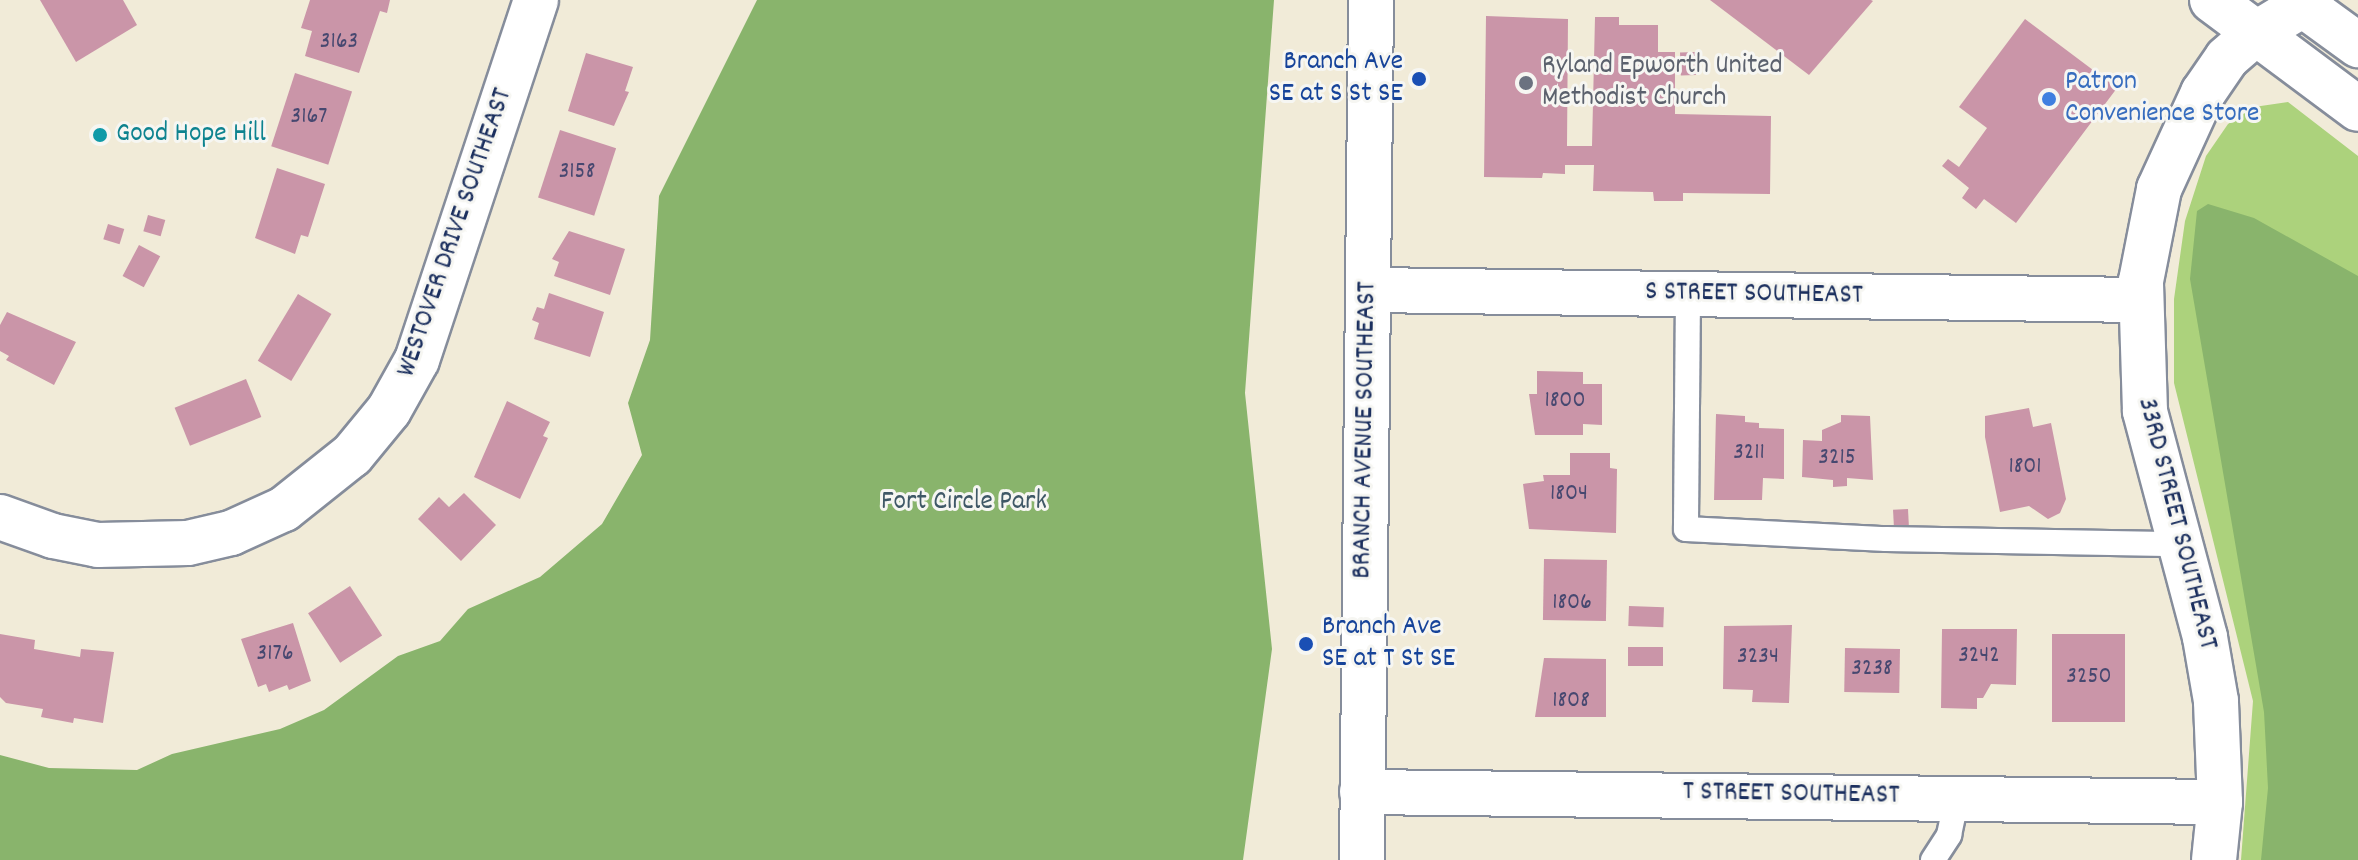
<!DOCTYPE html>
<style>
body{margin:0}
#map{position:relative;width:2358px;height:860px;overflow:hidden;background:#f1ebd8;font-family:Dekko,sans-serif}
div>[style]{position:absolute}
.green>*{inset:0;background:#acd27c}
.forest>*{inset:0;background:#89b46c}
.building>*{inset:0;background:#ca95a8;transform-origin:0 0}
.roads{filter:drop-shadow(2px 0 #868d9b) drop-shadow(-2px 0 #868d9b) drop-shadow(0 2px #868d9b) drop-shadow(0 -2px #868d9b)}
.lane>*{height:24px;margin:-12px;padding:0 12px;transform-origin:12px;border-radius:12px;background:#fff}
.street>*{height:44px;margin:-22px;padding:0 22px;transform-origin:22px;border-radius:22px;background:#fff}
.highway>*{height:44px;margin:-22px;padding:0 22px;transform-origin:22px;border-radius:22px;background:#fff}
.dots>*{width:22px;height:22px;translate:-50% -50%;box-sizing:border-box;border:4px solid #f6f6f2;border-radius:50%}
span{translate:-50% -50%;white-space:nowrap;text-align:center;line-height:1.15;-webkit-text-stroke:6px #f6f6f2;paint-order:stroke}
.number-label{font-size:24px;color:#474870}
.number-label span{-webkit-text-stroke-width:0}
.transit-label{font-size:28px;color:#164399}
.right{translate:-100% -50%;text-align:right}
.left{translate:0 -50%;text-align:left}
.worship-label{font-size:28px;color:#5b616d}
.shop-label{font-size:28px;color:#366cbe}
.culture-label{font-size:28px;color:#0d838f}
.street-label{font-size:28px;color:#1b2f5e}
.park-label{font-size:28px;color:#3f5866}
</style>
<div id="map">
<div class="green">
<div style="clip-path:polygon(2288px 102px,2358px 156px,2358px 860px,2241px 860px,2253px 701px,2174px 383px,2174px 299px,2185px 221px,2206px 156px,2228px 124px,2254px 107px)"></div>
</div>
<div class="forest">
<div style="clip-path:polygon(757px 0,1274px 0,1245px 393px,1272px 649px,1243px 860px,0 860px,0 755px,49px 768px,137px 770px,172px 754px,280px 729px,324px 710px,398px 656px,440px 641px,468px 609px,540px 577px,602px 524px,642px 455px,628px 403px,650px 340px,659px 196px)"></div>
<div style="clip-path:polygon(2208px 204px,2254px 218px,2358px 276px,2358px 860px,2261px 860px,2268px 788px,2264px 712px,2190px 279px,2197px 211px)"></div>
</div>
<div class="building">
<div style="clip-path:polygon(40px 0,123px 0,137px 25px,76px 62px)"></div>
<div style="clip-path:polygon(310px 0,390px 0,387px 13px,380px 11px,359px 73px,305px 56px,312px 31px,301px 28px)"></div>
<div style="clip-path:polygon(1710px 0,1871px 0,1873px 1px,1809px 75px)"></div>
<div style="clip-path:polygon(1486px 16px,1568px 19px,1567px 146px,1592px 146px,1595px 17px,1619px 17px,1619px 25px,1658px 25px,1658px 52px,1675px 52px,1675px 114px,1771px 116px,1770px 194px,1683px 193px,1683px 201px,1654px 201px,1653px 192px,1593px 191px,1594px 165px,1565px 165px,1565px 174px,1543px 173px,1542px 178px,1484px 177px)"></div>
<div style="clip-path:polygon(2025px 19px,2117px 88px,2016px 223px,1984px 199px,1976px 209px,1962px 198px,1969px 188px,1942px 166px,1948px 159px,1959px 167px,1987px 128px,1959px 107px)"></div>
<div style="left:1695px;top:52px;width:23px;height:15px;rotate:88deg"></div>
<div style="clip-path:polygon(586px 53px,633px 67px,625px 91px,629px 92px,614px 126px,568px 111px)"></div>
<div style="left:295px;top:73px;width:60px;height:77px;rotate:18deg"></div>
<div style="left:560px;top:130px;width:59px;height:71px;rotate:18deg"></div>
<div style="clip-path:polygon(277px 168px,325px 184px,308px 237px,301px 235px,295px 254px,255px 238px)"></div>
<div style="left:148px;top:215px;width:18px;height:17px;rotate:16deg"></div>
<div style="left:108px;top:224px;width:17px;height:16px;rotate:17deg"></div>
<div style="clip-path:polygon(569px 231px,625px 249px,610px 295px,554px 276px,559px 262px,552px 259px)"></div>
<div style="left:139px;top:245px;width:24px;height:35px;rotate:28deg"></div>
<div style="clip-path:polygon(549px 293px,604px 312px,590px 357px,534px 339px,539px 323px,532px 320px,537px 307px,544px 309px)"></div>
<div style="left:298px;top:294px;width:39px;height:78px;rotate:31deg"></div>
<div style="clip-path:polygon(7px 312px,76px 342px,54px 385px,6px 360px,9px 356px,0 351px,0 325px)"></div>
<div style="clip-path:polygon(1537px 371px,1583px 372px,1583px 384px,1602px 384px,1602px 425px,1583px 424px,1583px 435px,1535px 435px,1529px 394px,1537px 394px)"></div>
<div style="left:246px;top:379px;width:41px;height:77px;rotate:68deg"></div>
<div style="clip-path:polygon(507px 401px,550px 422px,543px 436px,548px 438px,520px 499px,474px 477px)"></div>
<div style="clip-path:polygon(2029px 408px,2033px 427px,2051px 423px,2066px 499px,2060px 513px,2048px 519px,2029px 506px,2000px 512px,1985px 437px,1985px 416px)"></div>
<div style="clip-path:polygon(1716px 414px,1745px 416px,1745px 422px,1759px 423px,1759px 428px,1784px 429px,1784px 479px,1763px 478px,1762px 500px,1714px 500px)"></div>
<div style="clip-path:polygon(1841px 415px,1870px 416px,1873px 480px,1847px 478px,1847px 486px,1833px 487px,1833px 480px,1802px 477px,1803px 440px,1822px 441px,1822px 430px,1841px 422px)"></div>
<div style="clip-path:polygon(1570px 453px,1610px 453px,1610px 468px,1617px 469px,1616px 533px,1529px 529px,1523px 484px,1544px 481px,1543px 475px,1570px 475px)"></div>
<div style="clip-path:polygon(464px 493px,496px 525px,461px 561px,418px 519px,439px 497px,449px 507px)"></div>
<div style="left:1908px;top:509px;width:18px;height:15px;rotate:87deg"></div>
<div style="left:1544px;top:559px;width:63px;height:61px;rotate:1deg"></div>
<div style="left:350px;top:586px;width:59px;height:50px;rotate:57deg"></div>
<div style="left:1629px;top:606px;width:35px;height:20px;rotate:2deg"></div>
<div style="clip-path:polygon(293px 623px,311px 681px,289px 690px,287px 685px,269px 692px,266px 684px,258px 687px,241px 639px)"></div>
<div style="clip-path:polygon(1792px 625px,1789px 703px,1752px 702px,1753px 690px,1723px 689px,1724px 626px)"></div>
<div style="clip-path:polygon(1942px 629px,2017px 629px,2016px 685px,1991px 684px,1983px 698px,1977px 698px,1977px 709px,1941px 708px)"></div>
<div style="clip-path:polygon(0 634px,35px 640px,34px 649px,80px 657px,81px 649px,114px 652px,103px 723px,74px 718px,73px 723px,41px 717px,43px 709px,6px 703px,0 697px)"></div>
<div style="left:2125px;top:634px;width:88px;height:73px;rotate:90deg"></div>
<div style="left:1628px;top:647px;width:35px;height:19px"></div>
<div style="left:1845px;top:648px;width:55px;height:44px;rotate:1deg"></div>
<div style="clip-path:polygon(1544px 658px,1606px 659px,1606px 717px,1535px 717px)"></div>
</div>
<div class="roads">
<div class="lane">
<div style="left:1688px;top:294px;width:235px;rotate:90.5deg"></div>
<div style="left:1686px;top:529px;width:200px;rotate:2.9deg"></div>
<div style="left:1886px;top:539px;width:294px;rotate:1deg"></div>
<div style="left:1933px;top:860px;width:30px;rotate:-57deg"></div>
<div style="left:1949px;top:835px;width:39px;rotate:-78deg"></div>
</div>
<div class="street">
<div style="left:1368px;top:290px;width:772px;rotate:0.74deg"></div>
<div style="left:0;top:517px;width:56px;rotate:19.7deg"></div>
<div style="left:53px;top:536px;width:46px;rotate:11.3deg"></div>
<div style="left:98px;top:545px;width:90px;rotate:-1.3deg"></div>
<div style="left:188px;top:543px;width:44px;rotate:-13.1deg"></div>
<div style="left:231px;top:533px;width:58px;rotate:-24.4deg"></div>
<div style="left:284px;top:509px;width:87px;rotate:-38.5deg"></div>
<div style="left:352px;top:455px;width:58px;rotate:-50.6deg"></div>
<div style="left:389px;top:410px;width:57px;rotate:-60.8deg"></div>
<div style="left:417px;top:360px;width:379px;rotate:-71.7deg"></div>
<div style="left:1362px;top:792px;width:858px;rotate:0.67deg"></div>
<div style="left:2214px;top:860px;width:58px;rotate:-84.1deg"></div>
<div style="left:2220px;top:802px;width:101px;rotate:-92.3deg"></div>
<div style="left:2216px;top:701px;width:65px;rotate:-99.8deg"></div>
<div style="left:2205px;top:637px;width:234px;rotate:-104.9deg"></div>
<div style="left:2145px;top:411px;width:130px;rotate:-91.8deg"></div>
<div style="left:2141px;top:281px;width:94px;rotate:-78.9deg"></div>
<div style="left:2159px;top:189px;width:106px;rotate:-65.4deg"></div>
<div style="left:2203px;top:93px;width:42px;rotate:-55.6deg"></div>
<div style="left:2227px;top:58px;width:37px;rotate:-41deg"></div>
<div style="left:2255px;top:34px;width:66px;rotate:-31.3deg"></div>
</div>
<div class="highway">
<div style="left:2212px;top:0;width:182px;rotate:36.7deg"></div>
<div style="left:2296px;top:0;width:77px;rotate:36deg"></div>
<div style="left:1362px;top:860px;width:860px;rotate:-89.4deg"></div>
</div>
</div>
<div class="dots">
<div style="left:1419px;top:79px;background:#1a4fb4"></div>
<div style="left:1526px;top:83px;background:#6b7280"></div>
<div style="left:2049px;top:99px;background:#3f7fe0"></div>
<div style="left:100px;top:135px;background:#0f9aa8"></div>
<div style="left:1306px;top:644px;background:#1a4fb4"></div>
</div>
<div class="number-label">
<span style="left:339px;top:43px">3163</span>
<span style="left:309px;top:118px">3167</span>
<span style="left:577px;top:173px">3158</span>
<span style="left:1565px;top:402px">1800</span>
<span style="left:1749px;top:454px">3211</span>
<span style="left:1837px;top:459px">3215</span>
<span style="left:2025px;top:468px">1801</span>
<span style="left:1569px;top:495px">1804</span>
<span style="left:1572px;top:604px">1806</span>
<span style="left:275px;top:655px">3176</span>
<span style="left:1979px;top:657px">3242</span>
<span style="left:1758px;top:658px">3234</span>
<span style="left:1872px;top:670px">3238</span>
<span style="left:2089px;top:678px">3250</span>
<span style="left:1571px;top:702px">1808</span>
</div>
<div class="transit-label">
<span class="right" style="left:1403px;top:79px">Branch Ave<br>SE at S St SE</span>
<span class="left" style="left:1322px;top:644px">Branch Ave<br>SE at T St SE</span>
</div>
<div class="worship-label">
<span class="left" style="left:1542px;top:83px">Ryland Epworth United<br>Methodist Church</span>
</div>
<div class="shop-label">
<span class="left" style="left:2065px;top:99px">Patron<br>Convenience Store</span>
</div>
<div class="culture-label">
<span class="left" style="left:116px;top:135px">Good Hope Hill</span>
</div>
<div class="street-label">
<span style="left:456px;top:233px;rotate:-71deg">WESTOVER DRIVE SOUTHEAST</span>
<span style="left:1754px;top:295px;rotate:1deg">S STREET SOUTHEAST</span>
<span style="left:1366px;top:430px;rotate:-89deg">BRANCH AVENUE SOUTHEAST</span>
<span style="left:2176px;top:524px;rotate:76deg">33RD STREET SOUTHEAST</span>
<span style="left:1791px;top:795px;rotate:1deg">T STREET SOUTHEAST</span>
</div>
<div class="park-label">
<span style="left:964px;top:503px">Fort Circle Park</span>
</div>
</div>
